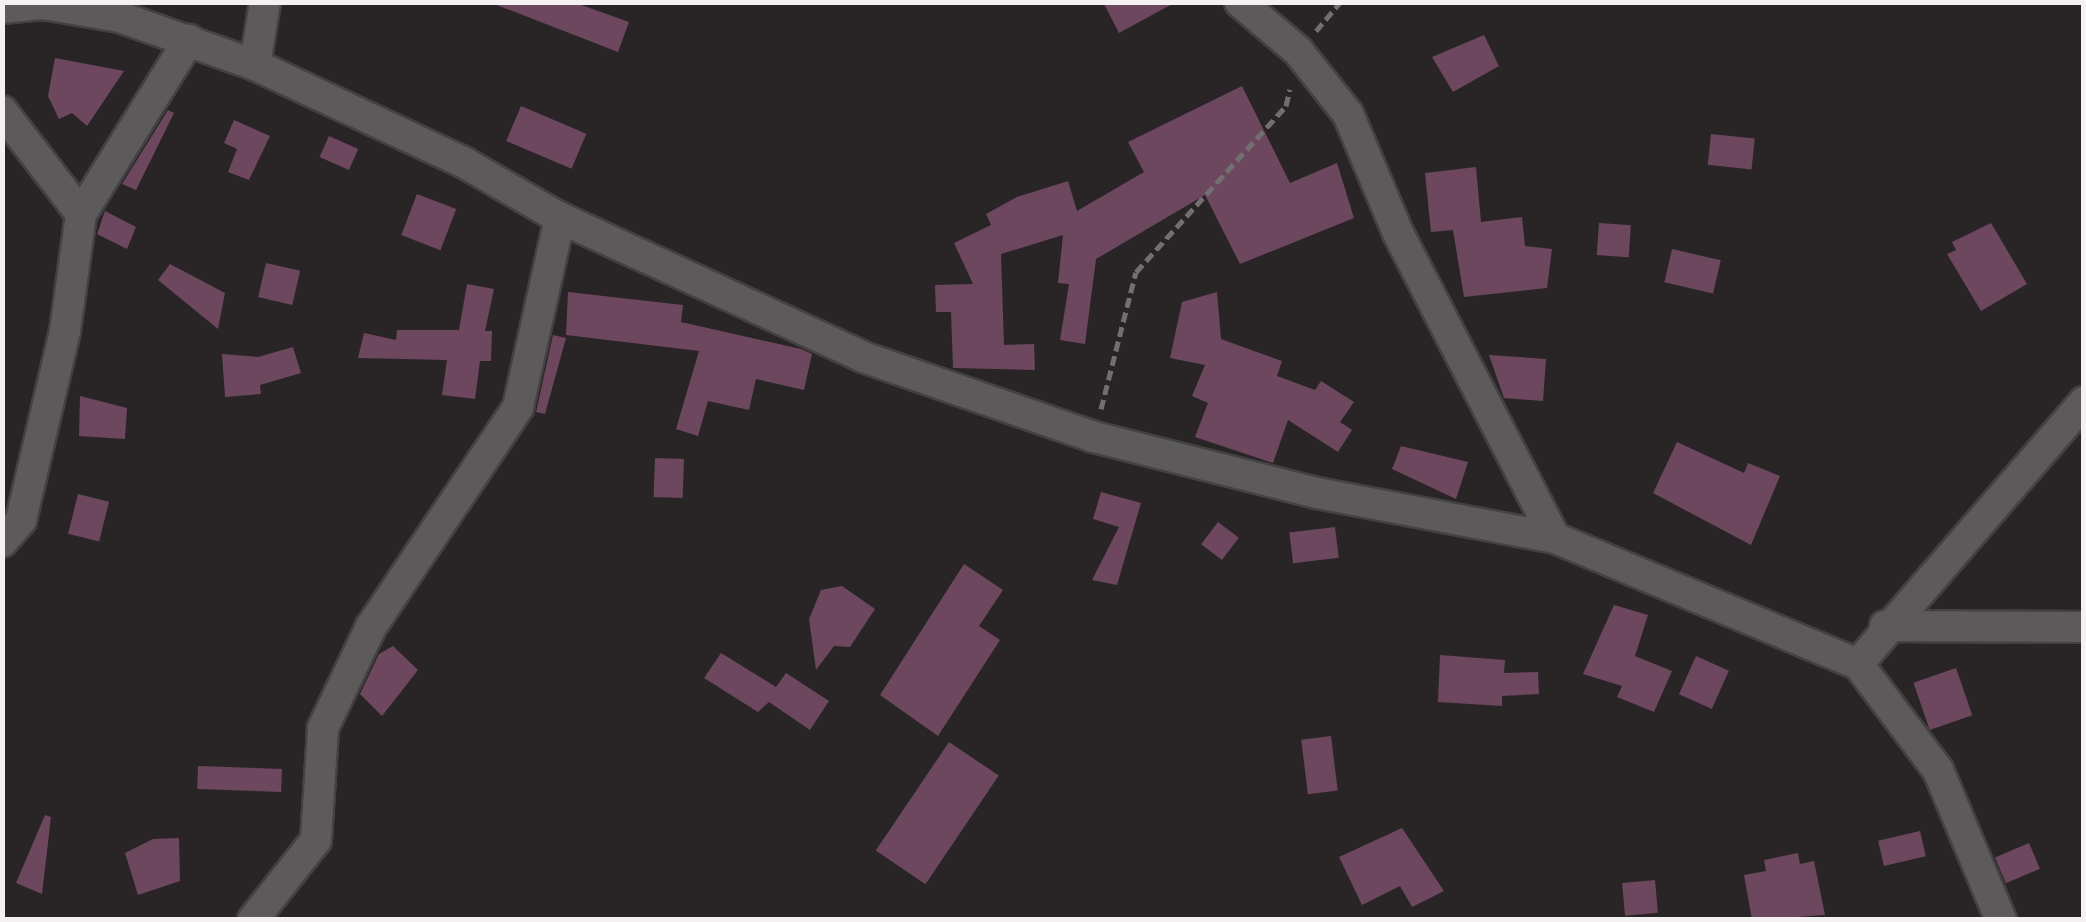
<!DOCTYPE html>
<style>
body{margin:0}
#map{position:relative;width:2086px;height:922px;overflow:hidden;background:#292527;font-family:"DM Sans",sans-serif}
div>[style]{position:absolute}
.building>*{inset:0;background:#6c475e;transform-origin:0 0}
.path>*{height:5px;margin-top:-2.5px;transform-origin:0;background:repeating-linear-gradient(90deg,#736f71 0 10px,transparent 0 15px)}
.roads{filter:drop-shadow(2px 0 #434142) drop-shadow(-2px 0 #434142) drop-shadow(0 2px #434142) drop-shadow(0 -2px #434142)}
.minor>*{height:30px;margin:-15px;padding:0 15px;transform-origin:15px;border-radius:15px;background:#5d5a5c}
span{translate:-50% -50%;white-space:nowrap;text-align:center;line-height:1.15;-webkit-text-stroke:10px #100f10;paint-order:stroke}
.frame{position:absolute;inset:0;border:5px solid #f4f1f3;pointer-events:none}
</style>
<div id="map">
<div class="building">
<div style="clip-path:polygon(489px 2px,573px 2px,629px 22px,618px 52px)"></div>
<div style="clip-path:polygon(1103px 2px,1176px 2px,1119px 33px)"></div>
<div style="clip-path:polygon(1484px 35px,1499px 66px,1453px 92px,1432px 57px)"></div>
<div style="clip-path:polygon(55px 58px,124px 71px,87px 126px,72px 113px,59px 119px,48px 96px)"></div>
<div style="clip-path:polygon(1242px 86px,1290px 183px,1337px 163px,1354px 218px,1240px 264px,1205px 195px,1096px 259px,1085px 344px,1060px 340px,1069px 284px,1058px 283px,1063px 235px,1001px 254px,1004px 345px,1034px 344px,1035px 370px,953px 368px,951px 312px,936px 312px,935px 285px,973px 284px,954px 243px,991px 225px,986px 214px,1017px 197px,1068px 181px,1077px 211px,1144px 172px,1128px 142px)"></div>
<div style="left:521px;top:106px;width:71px;height:38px;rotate:23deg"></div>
<div style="clip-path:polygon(168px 110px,174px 113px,136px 190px,122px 184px)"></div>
<div style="clip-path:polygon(234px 120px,270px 136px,249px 180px,228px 172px,237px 149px,224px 143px)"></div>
<div style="left:1711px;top:134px;width:44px;height:31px;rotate:6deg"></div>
<div style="left:329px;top:136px;width:32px;height:23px;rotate:24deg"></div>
<div style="clip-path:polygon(1476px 167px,1481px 222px,1522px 217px,1525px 246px,1552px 249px,1547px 288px,1464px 297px,1453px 230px,1431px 232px,1425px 173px)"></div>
<div style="left:417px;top:194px;width:42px;height:44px;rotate:21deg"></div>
<div style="clip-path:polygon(105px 211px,136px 227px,127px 249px,97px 234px)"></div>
<div style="left:1599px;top:223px;width:32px;height:32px;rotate:4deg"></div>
<div style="clip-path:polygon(1991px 223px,2027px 284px,1981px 311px,1947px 254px,1956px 250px,1952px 242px)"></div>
<div style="left:1672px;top:249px;width:50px;height:34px;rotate:13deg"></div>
<div style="left:266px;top:263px;width:35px;height:35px;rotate:13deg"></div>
<div style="clip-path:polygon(170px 264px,225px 293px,218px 329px,158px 280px)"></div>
<div style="clip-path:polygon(467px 284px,494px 289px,485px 331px,492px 331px,491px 361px,480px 361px,475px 399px,442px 395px,447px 360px,358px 358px,364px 333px,396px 340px,397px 330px,459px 330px)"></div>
<div style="clip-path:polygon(568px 292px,683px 305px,681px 322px,801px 349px,812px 354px,804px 390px,756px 379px,749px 410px,708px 401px,698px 436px,676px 429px,699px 351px,566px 335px)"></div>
<div style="clip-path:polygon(1217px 292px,1221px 339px,1282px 361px,1277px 376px,1315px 390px,1321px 381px,1354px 402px,1340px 422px,1352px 430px,1338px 452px,1288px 420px,1273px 463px,1195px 437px,1208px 403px,1192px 396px,1205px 365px,1170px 358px,1182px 302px)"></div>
<div style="clip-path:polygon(553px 335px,566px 338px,545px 414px,536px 412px)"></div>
<div style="clip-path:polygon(293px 347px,301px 373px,260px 385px,261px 394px,225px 397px,222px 354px,258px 357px)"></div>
<div style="clip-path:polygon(1489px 355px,1546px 359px,1543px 401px,1504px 398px)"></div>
<div style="clip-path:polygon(80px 396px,127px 408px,125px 439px,79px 436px)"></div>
<div style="clip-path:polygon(1677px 442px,1744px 473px,1748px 463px,1780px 476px,1751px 545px,1653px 493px)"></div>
<div style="clip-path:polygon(1401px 446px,1468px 462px,1456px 499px,1392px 469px)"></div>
<div style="left:655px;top:458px;width:29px;height:39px;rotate:2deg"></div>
<div style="clip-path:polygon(1101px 492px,1141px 503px,1117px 585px,1092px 580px,1119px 527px,1093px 519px)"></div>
<div style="left:78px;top:494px;width:32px;height:41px;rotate:14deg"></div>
<div style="left:1218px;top:522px;width:26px;height:28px;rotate:37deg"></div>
<div style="left:1335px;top:527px;width:31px;height:46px;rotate:83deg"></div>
<div style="clip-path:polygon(964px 564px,1003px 590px,979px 626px,1000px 640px,938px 736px,880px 695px)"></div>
<div style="clip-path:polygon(842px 586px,875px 609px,850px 647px,834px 646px,816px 670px,809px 619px,821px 590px)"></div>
<div style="clip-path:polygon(1614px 605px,1648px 615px,1635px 656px,1672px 671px,1654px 712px,1617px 697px,1622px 686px,1583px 674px)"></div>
<div style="clip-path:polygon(393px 646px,418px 670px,382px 716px,360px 694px,379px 654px)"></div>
<div style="clip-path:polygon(721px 653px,776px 687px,786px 673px,829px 701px,810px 730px,769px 702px,758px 712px,704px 678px)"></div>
<div style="clip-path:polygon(1440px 655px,1505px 660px,1504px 673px,1538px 672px,1539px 694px,1502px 696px,1502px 706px,1438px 702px)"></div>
<div style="left:1696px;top:656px;width:36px;height:42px;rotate:24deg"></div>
<div style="left:1956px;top:668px;width:50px;height:45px;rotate:71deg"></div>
<div style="left:1331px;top:736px;width:55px;height:30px;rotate:83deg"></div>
<div style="left:949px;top:742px;width:60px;height:131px;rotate:34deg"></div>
<div style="left:198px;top:766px;width:84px;height:23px;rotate:2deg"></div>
<div style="clip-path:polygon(45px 815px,51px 817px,42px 894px,16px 883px)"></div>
<div style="clip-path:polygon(1402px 828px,1444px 891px,1412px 907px,1400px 886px,1362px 905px,1339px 857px)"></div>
<div style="left:1920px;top:831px;width:26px;height:43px;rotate:77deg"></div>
<div style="clip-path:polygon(179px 838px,180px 881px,138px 895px,125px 853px,153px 839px)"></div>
<div style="left:2029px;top:843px;width:28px;height:37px;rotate:67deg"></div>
<div style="clip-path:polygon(1798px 853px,1800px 864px,1814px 861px,1825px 915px,1752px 920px,1744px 875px,1766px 871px,1764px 860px)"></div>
<div style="left:1655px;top:880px;width:33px;height:33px;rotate:85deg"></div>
</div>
<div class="path">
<div style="left:1316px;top:31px;width:38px;rotate:-50deg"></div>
<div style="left:1101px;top:409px;width:141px;rotate:-75.7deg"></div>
<div style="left:1136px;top:272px;width:224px;rotate:-47.9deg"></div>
<div style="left:1286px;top:106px;width:17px;rotate:-77deg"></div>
</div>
<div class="roads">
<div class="minor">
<div style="left:1240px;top:2px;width:76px;rotate:40.2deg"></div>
<div style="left:1298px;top:51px;width:80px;rotate:51.6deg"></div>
<div style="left:1348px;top:114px;width:129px;rotate:67.2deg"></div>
<div style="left:1398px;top:233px;width:343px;rotate:62.8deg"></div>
<div style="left:2px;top:8px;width:41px;rotate:-5.6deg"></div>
<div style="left:43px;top:4px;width:78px;rotate:9.6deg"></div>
<div style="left:120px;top:17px;width:143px;rotate:19.6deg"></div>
<div style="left:255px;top:65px;width:230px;rotate:25deg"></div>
<div style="left:463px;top:162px;width:112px;rotate:30deg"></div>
<div style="left:560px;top:218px;width:333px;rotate:24.6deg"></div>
<div style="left:863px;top:357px;width:244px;rotate:19.1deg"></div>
<div style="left:1094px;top:437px;width:230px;rotate:14.1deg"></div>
<div style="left:1317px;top:493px;width:242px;rotate:10.7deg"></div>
<div style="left:1555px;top:538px;width:328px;rotate:22.6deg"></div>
<div style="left:1858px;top:664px;width:133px;rotate:53deg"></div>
<div style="left:1938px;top:770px;width:163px;rotate:67.2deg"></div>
<div style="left:255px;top:65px;width:64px;rotate:-81deg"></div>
<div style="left:2px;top:111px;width:130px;rotate:52.5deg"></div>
<div style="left:2px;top:542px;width:29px;rotate:-49deg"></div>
<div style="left:21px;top:520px;width:194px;rotate:-76.9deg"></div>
<div style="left:65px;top:331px;width:118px;rotate:-82.2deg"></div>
<div style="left:81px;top:214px;width:205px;rotate:-58.2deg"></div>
<div style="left:1885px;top:626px;width:199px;rotate:0.3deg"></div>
<div style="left:1858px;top:664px;width:346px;rotate:-49.2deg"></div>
<div style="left:253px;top:920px;width:102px;rotate:-51.8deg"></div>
<div style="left:316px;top:840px;width:112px;rotate:-86.4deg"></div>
<div style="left:323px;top:728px;width:112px;rotate:-64.6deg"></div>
<div style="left:371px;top:627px;width:265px;rotate:-56.2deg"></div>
<div style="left:518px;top:407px;width:194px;rotate:-77.5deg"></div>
</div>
</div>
<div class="frame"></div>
</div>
